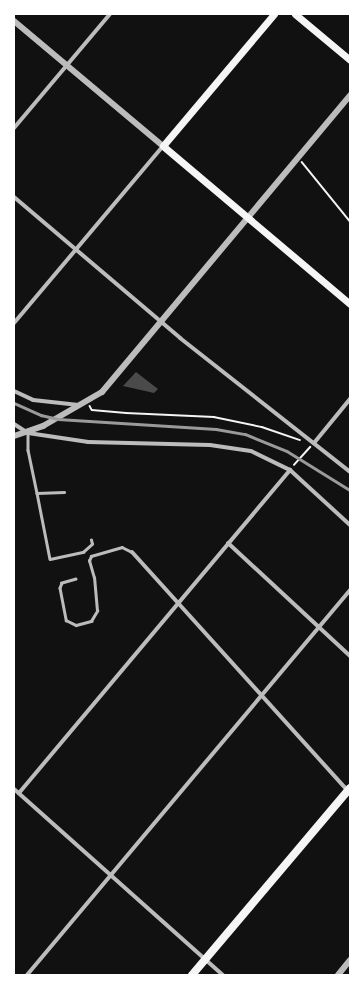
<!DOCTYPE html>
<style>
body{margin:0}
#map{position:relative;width:364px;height:989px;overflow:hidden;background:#111;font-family:"Alegreya Sans",sans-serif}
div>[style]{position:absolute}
.building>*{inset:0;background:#4a4a4a}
.path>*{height:1.5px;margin:-0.75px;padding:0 0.75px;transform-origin:0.75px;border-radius:0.75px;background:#f5f5f5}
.service>*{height:2.5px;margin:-1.25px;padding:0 1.25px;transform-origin:1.25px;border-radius:1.25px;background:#bcbcbc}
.minor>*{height:4px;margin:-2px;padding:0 2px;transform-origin:2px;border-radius:2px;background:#bcbcbc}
.tertiary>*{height:6px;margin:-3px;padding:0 3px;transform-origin:3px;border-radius:3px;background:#bcbcbc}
.secondary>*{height:7px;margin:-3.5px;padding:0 3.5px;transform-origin:3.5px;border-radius:3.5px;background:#f5f5f5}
.primary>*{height:8px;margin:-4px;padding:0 4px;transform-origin:4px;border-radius:4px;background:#f5f5f5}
.rail>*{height:2.5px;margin:-1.25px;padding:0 1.25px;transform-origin:1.25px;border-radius:1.25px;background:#9a9a9a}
span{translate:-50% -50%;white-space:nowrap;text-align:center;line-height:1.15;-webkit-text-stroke:4px #fff;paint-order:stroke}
.frame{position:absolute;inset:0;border:15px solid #fff;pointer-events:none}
</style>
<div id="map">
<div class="building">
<div style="clip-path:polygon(136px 372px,158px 389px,154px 393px,123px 386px)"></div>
</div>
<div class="path">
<div style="left:302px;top:162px;width:76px;rotate:50.9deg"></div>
<div style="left:90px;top:406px;width:4px;rotate:63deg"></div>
<div style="left:92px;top:410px;width:34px;rotate:5deg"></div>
<div style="left:126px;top:413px;width:88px;rotate:2.6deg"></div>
<div style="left:214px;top:417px;width:49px;rotate:11.8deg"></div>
<div style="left:262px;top:427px;width:40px;rotate:18.9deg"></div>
<div style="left:294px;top:465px;width:24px;rotate:-48deg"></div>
</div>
<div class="service">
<div style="left:28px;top:433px;width:17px;rotate:90deg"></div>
<div style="left:28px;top:450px;width:44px;rotate:78.2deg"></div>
<div style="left:37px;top:493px;width:27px;rotate:-2deg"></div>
<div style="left:37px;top:493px;width:67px;rotate:78.9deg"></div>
<div style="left:50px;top:559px;width:34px;rotate:-12deg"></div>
<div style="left:83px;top:552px;width:12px;rotate:-42deg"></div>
<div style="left:92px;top:544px;width:4px;rotate:-104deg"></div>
<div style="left:76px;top:579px;width:15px;rotate:164deg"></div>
<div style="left:62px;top:583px;width:5px;rotate:112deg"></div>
<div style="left:60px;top:588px;width:33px;rotate:79deg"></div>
<div style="left:66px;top:620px;width:11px;rotate:27deg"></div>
<div style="left:76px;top:625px;width:16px;rotate:-15deg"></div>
<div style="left:91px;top:621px;width:12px;rotate:-59deg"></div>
<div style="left:97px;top:611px;width:33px;rotate:-95deg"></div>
<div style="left:94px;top:578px;width:18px;rotate:-106deg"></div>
<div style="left:89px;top:561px;width:5px;rotate:-68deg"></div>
<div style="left:91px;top:556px;width:32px;rotate:-16deg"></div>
<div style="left:122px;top:547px;width:11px;rotate:27deg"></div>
</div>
<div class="minor">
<div style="left:14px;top:128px;width:149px;rotate:-49.9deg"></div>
<div style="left:14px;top:197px;width:218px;rotate:40.3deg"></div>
<div style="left:180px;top:338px;width:216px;rotate:38.2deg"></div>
<div style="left:14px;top:323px;width:231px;rotate:-49.9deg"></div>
<div style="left:14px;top:391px;width:21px;rotate:25deg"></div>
<div style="left:33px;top:400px;width:46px;rotate:6.2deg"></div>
<div style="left:14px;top:424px;width:17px;rotate:33deg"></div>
<div style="left:28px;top:433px;width:61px;rotate:8.5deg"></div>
<div style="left:88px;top:442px;width:122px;rotate:1.4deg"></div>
<div style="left:210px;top:445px;width:41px;rotate:8.3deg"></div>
<div style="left:251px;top:451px;width:43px;rotate:26deg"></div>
<div style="left:290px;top:470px;width:81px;rotate:42.5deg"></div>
<div style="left:314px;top:443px;width:57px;rotate:-50.7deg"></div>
<div style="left:228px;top:543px;width:166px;rotate:42.8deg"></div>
<div style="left:132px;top:552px;width:322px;rotate:47.9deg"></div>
<div style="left:14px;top:789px;width:280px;rotate:41.7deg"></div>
<div style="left:19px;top:793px;width:422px;rotate:-50deg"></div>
<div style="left:27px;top:975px;width:503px;rotate:-50deg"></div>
</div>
<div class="tertiary">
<div style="left:14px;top:21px;width:194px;rotate:40deg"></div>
<div style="left:14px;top:436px;width:31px;rotate:-19deg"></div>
<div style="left:43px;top:426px;width:68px;rotate:-30deg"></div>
<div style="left:102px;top:392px;width:387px;rotate:-50.1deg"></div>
<div style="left:338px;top:975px;width:19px;rotate:-51deg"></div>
</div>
<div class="secondary">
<div style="left:274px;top:14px;width:172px;rotate:130.1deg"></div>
<div style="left:163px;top:146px;width:245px;rotate:40.2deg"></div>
<div style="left:295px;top:14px;width:72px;rotate:39.9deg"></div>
</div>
<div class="primary">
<div style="left:192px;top:975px;width:245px;rotate:-49.8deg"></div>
</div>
<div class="rail">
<div style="left:14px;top:403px;width:30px;rotate:24deg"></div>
<div style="left:41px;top:415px;width:17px;rotate:13deg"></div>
<div style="left:58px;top:419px;width:158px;rotate:3.6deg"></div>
<div style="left:216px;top:429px;width:29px;rotate:10deg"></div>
<div style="left:245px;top:434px;width:45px;rotate:22deg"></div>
<div style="left:287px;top:451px;width:74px;rotate:31.8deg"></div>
</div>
<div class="frame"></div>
</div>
